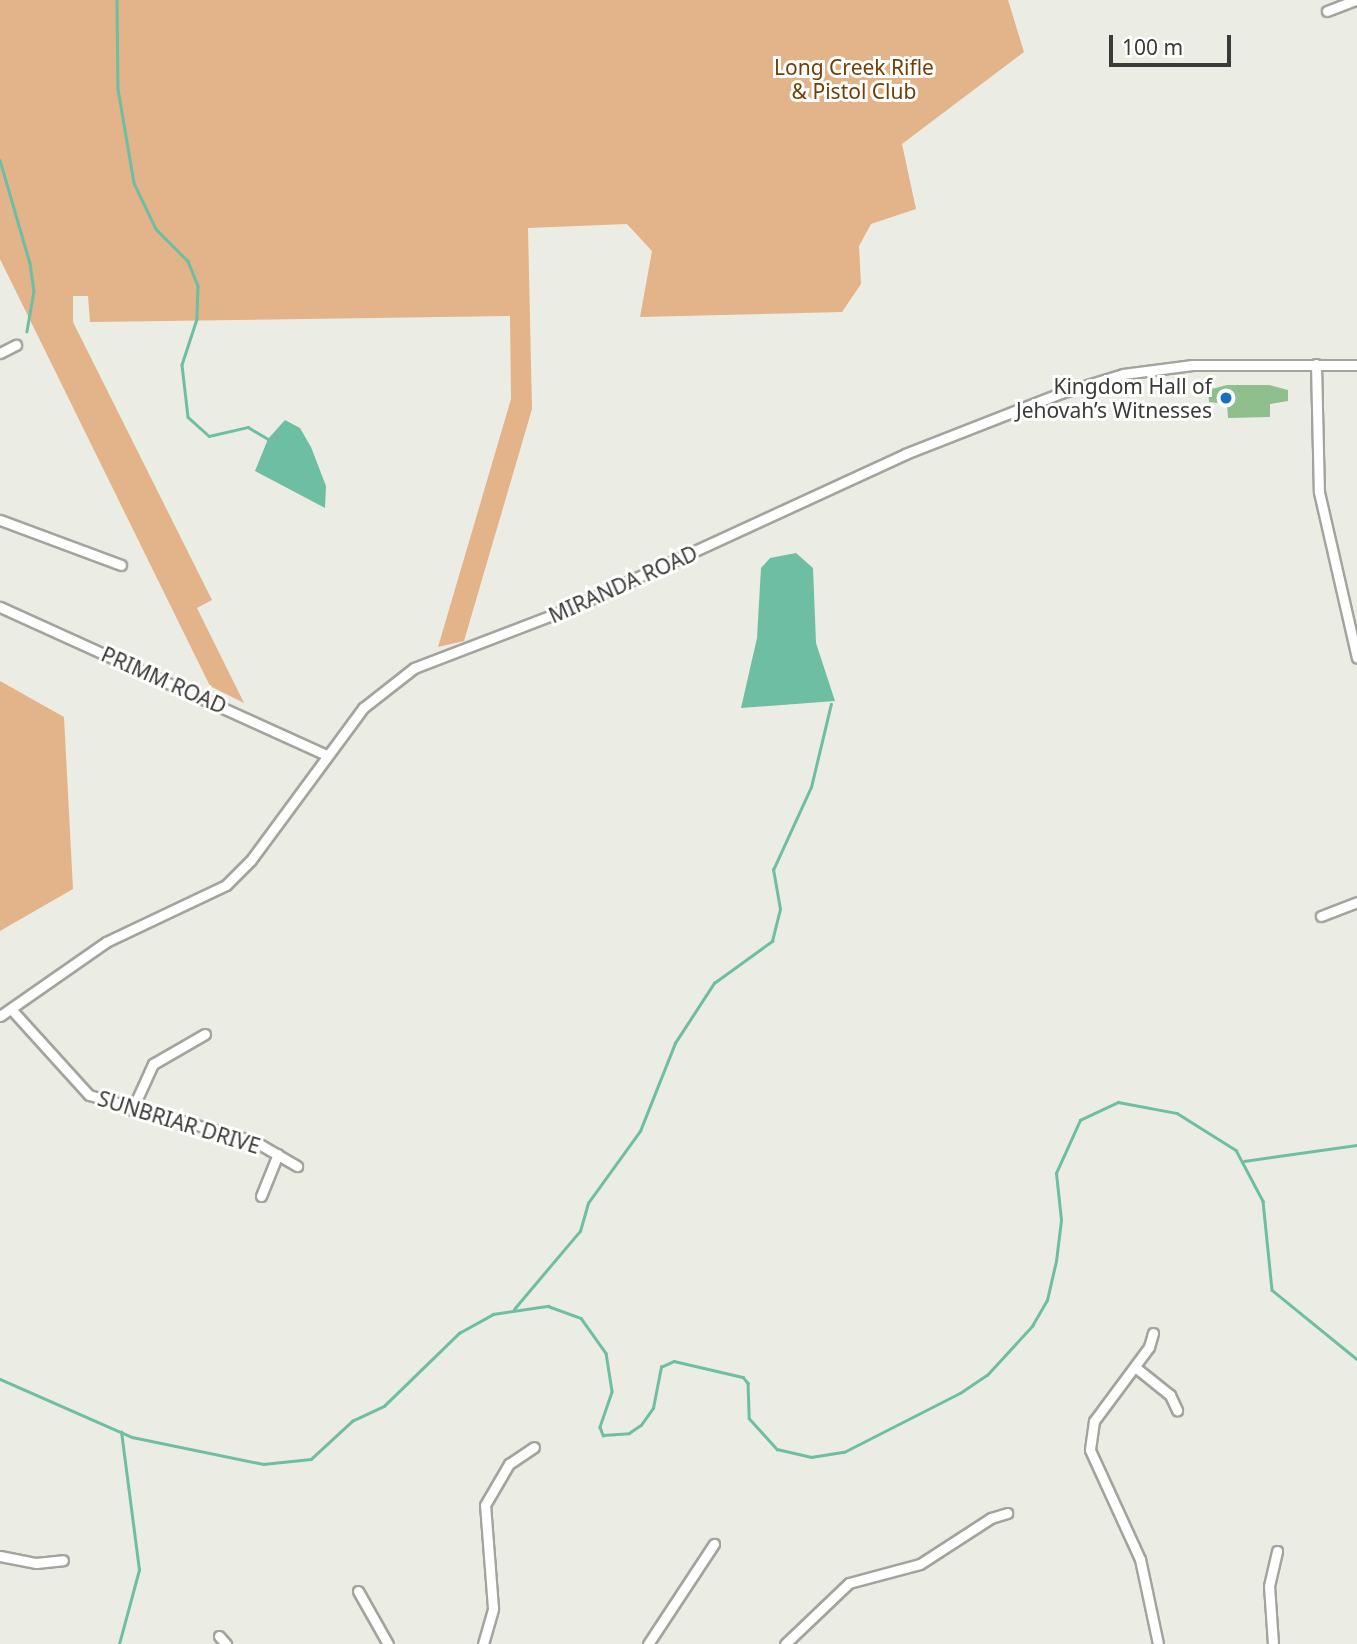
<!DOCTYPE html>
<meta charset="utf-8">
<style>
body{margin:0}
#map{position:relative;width:1357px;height:1644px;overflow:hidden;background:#ebede5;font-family:"Noto Sans",sans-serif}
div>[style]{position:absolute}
.green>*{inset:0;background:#e3b38a}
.water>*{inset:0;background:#6ebea3}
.stream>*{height:2.5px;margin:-1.25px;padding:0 1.25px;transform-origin:1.25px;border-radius:1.25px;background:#6ebea3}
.building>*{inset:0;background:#8fbf8c}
.roads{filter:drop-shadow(2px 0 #a2a49d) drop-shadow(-2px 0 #a2a49d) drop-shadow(0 2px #a2a49d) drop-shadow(0 -2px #a2a49d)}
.minor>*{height:9px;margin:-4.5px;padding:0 4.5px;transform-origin:4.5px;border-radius:4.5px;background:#fff}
.dots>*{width:19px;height:19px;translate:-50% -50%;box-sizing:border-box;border:4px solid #fff;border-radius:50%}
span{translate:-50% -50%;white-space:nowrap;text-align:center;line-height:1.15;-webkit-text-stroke:6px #fff;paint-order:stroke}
.park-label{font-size:21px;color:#713f04}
.poi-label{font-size:21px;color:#3a3b38}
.right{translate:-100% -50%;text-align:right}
.street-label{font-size:21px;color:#3a3b38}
.scale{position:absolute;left:1109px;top:35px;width:122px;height:32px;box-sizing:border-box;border:4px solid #3a3b38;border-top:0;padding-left:9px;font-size:21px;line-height:24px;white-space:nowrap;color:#3a3b38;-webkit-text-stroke:5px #fff;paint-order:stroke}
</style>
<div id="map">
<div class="green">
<div style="clip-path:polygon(0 0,1008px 0,1024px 52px,902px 144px,916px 209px,871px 224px,859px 246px,861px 284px,842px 312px,640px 317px,652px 251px,627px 224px,528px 228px,532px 409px,464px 641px,438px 647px,511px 399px,510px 316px,90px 322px,88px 296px,73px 296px,73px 322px,212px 600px,197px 608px,244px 703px,210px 686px,0 259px)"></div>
<div style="clip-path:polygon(0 681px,64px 717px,73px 889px,0 931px)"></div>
</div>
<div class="water">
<div style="clip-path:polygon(285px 420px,300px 428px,311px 447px,326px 486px,325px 508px,255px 471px,268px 439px)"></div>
<div style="clip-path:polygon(796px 553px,813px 568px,816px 643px,835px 701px,741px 708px,757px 638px,761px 568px,770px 558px)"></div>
</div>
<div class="stream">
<div style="left:117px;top:0;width:89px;rotate:89.4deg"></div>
<div style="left:118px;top:89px;width:95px;rotate:80.3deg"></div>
<div style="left:134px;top:183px;width:51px;rotate:64.4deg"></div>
<div style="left:156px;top:229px;width:45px;rotate:45deg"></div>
<div style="left:188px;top:261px;width:27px;rotate:68deg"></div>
<div style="left:198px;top:286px;width:33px;rotate:92deg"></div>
<div style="left:197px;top:319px;width:48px;rotate:108.1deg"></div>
<div style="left:182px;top:365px;width:52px;rotate:83.4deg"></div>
<div style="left:188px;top:417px;width:28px;rotate:42deg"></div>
<div style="left:209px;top:436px;width:40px;rotate:-13deg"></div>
<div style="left:248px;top:427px;width:23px;rotate:31deg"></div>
<div style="left:0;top:160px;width:107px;rotate:73.8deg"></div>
<div style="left:30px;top:263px;width:28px;rotate:82deg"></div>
<div style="left:34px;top:291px;width:41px;rotate:99.9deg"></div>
<div style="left:1244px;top:1161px;width:114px;rotate:-8.1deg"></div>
<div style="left:514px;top:1309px;width:102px;rotate:-49.8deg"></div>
<div style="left:580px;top:1231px;width:29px;rotate:-74deg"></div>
<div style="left:588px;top:1203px;width:89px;rotate:-54.2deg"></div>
<div style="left:640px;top:1131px;width:95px;rotate:-68.3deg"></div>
<div style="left:675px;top:1043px;width:72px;rotate:-57deg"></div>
<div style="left:714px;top:983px;width:72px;rotate:-35.9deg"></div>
<div style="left:772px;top:941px;width:33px;rotate:-76deg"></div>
<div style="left:780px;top:909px;width:40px;rotate:-100deg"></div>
<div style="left:773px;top:870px;width:91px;rotate:-65.4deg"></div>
<div style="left:811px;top:787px;width:85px;rotate:-76.5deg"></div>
<div style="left:0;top:1379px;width:144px;rotate:23.7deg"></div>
<div style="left:132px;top:1437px;width:134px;rotate:11.6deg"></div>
<div style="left:263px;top:1464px;width:48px;rotate:-5.9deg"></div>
<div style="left:311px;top:1459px;width:56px;rotate:-42.8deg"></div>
<div style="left:352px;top:1421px;width:35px;rotate:-25deg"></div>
<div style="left:384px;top:1406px;width:105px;rotate:-44.2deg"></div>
<div style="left:459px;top:1333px;width:39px;rotate:-29deg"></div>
<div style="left:493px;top:1314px;width:56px;rotate:-8.3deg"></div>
<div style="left:548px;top:1306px;width:35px;rotate:20deg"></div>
<div style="left:581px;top:1318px;width:43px;rotate:54.5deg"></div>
<div style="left:606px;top:1353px;width:39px;rotate:81deg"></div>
<div style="left:612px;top:1392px;width:37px;rotate:109deg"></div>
<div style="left:600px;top:1427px;width:9px;rotate:69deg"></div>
<div style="left:603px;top:1435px;width:26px;rotate:-4deg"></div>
<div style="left:629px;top:1433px;width:14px;rotate:-34deg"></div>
<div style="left:641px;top:1425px;width:21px;rotate:-55deg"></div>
<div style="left:653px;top:1408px;width:42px;rotate:-79deg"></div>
<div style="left:661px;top:1367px;width:14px;rotate:-25deg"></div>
<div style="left:674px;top:1361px;width:71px;rotate:13.1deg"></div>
<div style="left:743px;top:1377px;width:8px;rotate:50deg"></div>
<div style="left:748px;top:1383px;width:35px;rotate:88deg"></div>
<div style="left:749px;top:1418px;width:42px;rotate:47.9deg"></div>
<div style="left:777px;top:1449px;width:35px;rotate:13deg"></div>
<div style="left:811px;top:1457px;width:33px;rotate:-9deg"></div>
<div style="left:844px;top:1452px;width:130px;rotate:-27deg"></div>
<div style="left:960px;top:1393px;width:32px;rotate:-34deg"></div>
<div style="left:987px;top:1375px;width:67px;rotate:-47.4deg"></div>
<div style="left:1032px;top:1326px;width:30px;rotate:-60deg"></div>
<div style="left:1047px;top:1300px;width:40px;rotate:-77deg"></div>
<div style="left:1056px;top:1261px;width:41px;rotate:-83deg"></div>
<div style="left:1061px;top:1220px;width:47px;rotate:-96.1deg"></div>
<div style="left:1056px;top:1173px;width:58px;rotate:-65.6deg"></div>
<div style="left:1080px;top:1120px;width:42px;rotate:-25.3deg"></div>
<div style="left:1118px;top:1102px;width:60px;rotate:10.6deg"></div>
<div style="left:1177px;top:1113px;width:70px;rotate:32.1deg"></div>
<div style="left:1236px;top:1150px;width:58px;rotate:62.1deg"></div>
<div style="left:1263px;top:1201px;width:89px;rotate:84.2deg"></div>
<div style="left:1272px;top:1290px;width:109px;rotate:39.1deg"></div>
<div style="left:119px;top:1644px;width:77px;rotate:-74.9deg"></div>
<div style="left:139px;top:1570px;width:139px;rotate:-97.4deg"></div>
</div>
<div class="building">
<div style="clip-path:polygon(1227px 385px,1269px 385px,1288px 390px,1288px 401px,1270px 404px,1270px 417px,1228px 418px,1227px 404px,1209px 402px,1208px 390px)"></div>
</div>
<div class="roads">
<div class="minor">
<div style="left:1327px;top:11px;width:30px;rotate:-21deg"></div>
<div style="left:0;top:353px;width:18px;rotate:-27deg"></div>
<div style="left:1316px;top:364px;width:128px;rotate:88.7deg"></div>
<div style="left:1319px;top:492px;width:170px;rotate:77.1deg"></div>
<div style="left:0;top:520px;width:129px;rotate:20.4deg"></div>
<div style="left:0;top:607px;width:359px;rotate:24.4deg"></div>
<div style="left:1321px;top:916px;width:39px;rotate:-21deg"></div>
<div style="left:11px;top:1009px;width:116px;rotate:47.8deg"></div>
<div style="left:89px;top:1095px;width:171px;rotate:15.6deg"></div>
<div style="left:254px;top:1141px;width:50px;rotate:30.2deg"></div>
<div style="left:0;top:1016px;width:129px;rotate:-34.9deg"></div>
<div style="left:106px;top:942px;width:133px;rotate:-25.4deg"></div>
<div style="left:226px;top:885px;width:35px;rotate:-45deg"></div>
<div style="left:251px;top:860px;width:189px;rotate:-53.6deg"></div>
<div style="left:363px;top:708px;width:65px;rotate:-38.1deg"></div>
<div style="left:414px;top:668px;width:170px;rotate:-21deg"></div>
<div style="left:573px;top:607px;width:366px;rotate:-24.7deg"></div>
<div style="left:905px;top:454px;width:168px;rotate:-21.4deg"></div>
<div style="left:1061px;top:393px;width:65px;rotate:-17deg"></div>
<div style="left:1123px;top:374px;width:70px;rotate:-7.4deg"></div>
<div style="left:1192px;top:365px;width:165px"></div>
<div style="left:132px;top:1110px;width:51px;rotate:-65.5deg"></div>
<div style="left:153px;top:1064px;width:60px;rotate:-30deg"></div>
<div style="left:261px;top:1196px;width:45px;rotate:-68deg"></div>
<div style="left:1153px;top:1333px;width:15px;rotate:106deg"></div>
<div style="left:1149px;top:1347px;width:92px;rotate:126.6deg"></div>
<div style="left:1094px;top:1421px;width:29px;rotate:98deg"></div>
<div style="left:1090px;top:1450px;width:120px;rotate:65.4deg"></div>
<div style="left:1140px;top:1559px;width:87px;rotate:78deg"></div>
<div style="left:1135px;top:1367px;width:45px;rotate:38.7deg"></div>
<div style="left:1170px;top:1395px;width:17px;rotate:65deg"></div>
<div style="left:0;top:1556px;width:37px;rotate:11deg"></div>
<div style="left:36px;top:1563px;width:27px;rotate:-6deg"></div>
<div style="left:358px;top:1591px;width:61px;rotate:60.5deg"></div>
<div style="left:219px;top:1636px;width:11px;rotate:49deg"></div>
<div style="left:483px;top:1644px;width:37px;rotate:-74deg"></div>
<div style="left:493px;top:1608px;width:103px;rotate:-94.4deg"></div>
<div style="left:485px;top:1505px;width:48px;rotate:-59.7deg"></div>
<div style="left:509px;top:1464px;width:30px;rotate:-34deg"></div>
<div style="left:648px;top:1644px;width:120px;rotate:-56.6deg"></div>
<div style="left:785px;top:1644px;width:88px;rotate:-43.6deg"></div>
<div style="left:849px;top:1583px;width:73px;rotate:-15deg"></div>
<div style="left:920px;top:1564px;width:85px;rotate:-32.9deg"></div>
<div style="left:991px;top:1518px;width:17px;rotate:-17deg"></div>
<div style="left:1273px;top:1644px;width:58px;rotate:-93.9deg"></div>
<div style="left:1269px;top:1586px;width:36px;rotate:-77deg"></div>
</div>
</div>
<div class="dots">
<div style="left:1226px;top:398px;background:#196fbd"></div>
</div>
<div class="park-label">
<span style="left:854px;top:79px">Long Creek Rifle<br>&amp; Pistol Club</span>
</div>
<div class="poi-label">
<span class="right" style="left:1212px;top:398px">Kingdom Hall of<br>Jehovah’s Witnesses</span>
</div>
<div class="street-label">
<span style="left:623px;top:584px;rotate:-24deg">MIRANDA ROAD</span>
<span style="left:164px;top:680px;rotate:24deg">PRIMM ROAD</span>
<span style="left:179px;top:1122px;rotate:17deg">SUNBRIAR DRIVE</span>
</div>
<div class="scale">100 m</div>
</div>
